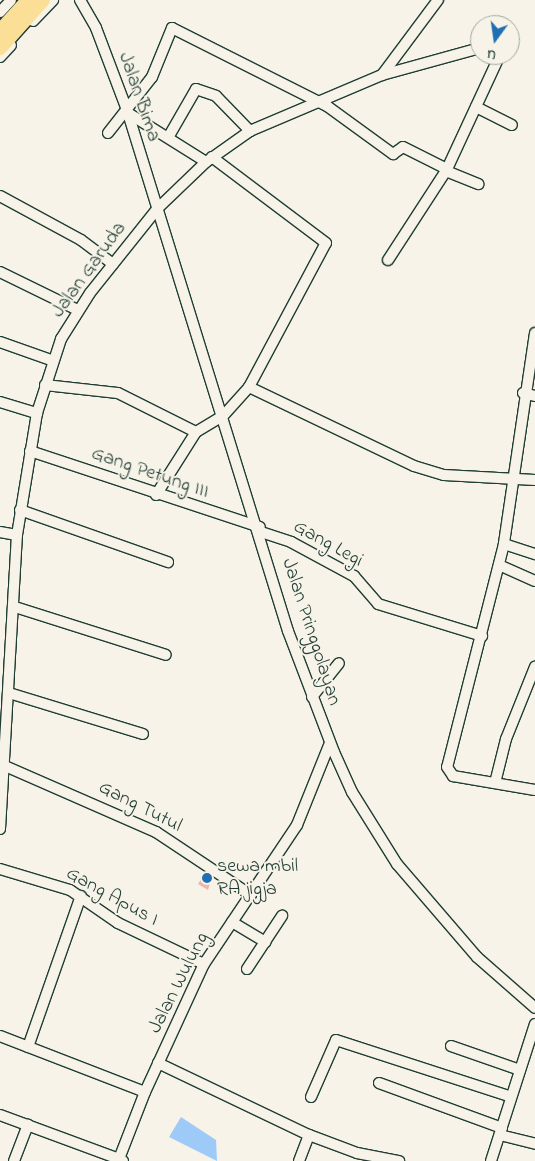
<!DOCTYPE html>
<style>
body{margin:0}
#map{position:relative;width:535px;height:1161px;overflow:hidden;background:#f7f3e8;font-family:"Indie Flower",sans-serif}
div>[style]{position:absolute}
.water>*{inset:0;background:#9dcaf7}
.building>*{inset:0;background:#f0b5ae}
.roads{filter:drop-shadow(1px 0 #1f3d34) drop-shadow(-1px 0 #1f3d34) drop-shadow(0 1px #1f3d34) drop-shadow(0 -1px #1f3d34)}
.minor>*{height:10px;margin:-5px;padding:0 5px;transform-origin:5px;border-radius:5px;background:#f7f3e8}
.highway>*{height:14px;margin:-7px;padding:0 7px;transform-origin:7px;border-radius:7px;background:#fbdf96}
.dots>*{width:14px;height:14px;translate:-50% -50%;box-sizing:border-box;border:2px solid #f7f3e8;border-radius:50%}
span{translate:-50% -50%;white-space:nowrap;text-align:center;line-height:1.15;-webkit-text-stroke:4px #f7f3e8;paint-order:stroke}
.street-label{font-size:20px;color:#1f3d34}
.poi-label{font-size:20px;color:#1f3d34}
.left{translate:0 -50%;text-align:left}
.north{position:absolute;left:470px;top:15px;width:50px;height:50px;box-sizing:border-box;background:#f7f3e8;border:1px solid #a1aaa0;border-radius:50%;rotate:194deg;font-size:14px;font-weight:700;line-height:20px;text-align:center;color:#1f3d34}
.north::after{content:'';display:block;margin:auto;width:18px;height:22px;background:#1f6fb2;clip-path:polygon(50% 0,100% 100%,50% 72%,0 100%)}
</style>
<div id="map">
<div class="water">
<div style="clip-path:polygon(181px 1117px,216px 1140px,217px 1161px,169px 1137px)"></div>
</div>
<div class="building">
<div style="clip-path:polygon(205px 873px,212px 877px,208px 890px,198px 884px)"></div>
</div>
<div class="roads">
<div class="minor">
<div style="left:80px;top:0;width:32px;rotate:60deg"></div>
<div style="left:96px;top:28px;width:88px;rotate:69.3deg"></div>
<div style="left:127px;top:110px;width:545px;rotate:72.83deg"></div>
<div style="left:288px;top:631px;width:129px;rotate:69.2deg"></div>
<div style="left:334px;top:752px;width:44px;rotate:65.8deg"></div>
<div style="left:352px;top:792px;width:85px;rotate:58deg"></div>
<div style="left:397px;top:864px;width:123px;rotate:49.3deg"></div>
<div style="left:477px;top:957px;width:77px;rotate:41.3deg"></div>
<div style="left:0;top:12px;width:16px;rotate:-47deg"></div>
<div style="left:33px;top:21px;width:29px;rotate:-46deg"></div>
<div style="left:0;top:57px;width:16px;rotate:-47deg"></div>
<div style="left:382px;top:75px;width:102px;rotate:-15.4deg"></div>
<div style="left:476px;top:107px;width:40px;rotate:26.6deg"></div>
<div style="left:128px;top:113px;width:92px;rotate:32.1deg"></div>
<div style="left:108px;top:133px;width:71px;rotate:-51.8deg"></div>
<div style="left:152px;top:77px;width:53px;rotate:-67.8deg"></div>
<div style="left:172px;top:28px;width:174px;rotate:26.7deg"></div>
<div style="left:327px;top:106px;width:82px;rotate:36deg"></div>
<div style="left:393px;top:154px;width:12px;rotate:-35deg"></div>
<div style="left:403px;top:147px;width:49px;rotate:26.6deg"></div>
<div style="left:169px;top:136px;width:54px;rotate:-60.1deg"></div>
<div style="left:196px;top:89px;width:21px;rotate:19deg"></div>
<div style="left:216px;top:96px;width:49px;rotate:45.8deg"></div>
<div style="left:446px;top:171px;width:35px;rotate:22deg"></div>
<div style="left:0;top:196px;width:92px;rotate:28.5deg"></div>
<div style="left:81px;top:240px;width:40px;rotate:37deg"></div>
<div style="left:388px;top:260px;width:108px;rotate:-57deg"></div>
<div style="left:447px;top:169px;width:126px;rotate:-65.1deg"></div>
<div style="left:0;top:272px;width:87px;rotate:26deg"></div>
<div style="left:535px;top:333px;width:213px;rotate:98.4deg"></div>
<div style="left:504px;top:544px;width:230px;rotate:104.3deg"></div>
<div style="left:447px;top:767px;width:11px;rotate:56deg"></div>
<div style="left:453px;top:776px;width:83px;rotate:9.7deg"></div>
<div style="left:0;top:342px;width:54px;rotate:19.4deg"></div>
<div style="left:45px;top:385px;width:73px;rotate:6.3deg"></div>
<div style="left:118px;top:393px;width:87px;rotate:26.6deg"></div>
<div style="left:249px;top:387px;width:183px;rotate:25.6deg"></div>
<div style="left:414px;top:466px;width:31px;rotate:17deg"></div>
<div style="left:444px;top:475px;width:91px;rotate:3.1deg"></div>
<div style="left:523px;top:393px;width:12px;rotate:14deg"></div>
<div style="left:0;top:402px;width:39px;rotate:17deg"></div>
<div style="left:30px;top:451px;width:242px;rotate:18.3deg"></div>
<div style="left:156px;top:495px;width:75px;rotate:-57.6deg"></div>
<div style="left:196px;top:432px;width:31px;rotate:-31deg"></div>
<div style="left:223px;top:416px;width:39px;rotate:-48deg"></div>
<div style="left:249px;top:387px;width:163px;rotate:-61.9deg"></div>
<div style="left:326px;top:243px;width:143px;rotate:-143deg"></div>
<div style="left:20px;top:510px;width:157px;rotate:19.4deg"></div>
<div style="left:0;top:532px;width:17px;rotate:10deg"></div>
<div style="left:261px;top:532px;width:32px;rotate:18deg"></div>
<div style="left:291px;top:542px;width:72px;rotate:28.4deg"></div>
<div style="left:354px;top:576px;width:37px;rotate:49deg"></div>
<div style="left:378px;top:604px;width:109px;rotate:17.1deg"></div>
<div style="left:504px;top:544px;width:33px;rotate:18deg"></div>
<div style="left:499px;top:565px;width:39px;rotate:24deg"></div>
<div style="left:15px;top:607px;width:158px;rotate:17.6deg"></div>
<div style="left:9px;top:693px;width:140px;rotate:17deg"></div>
<div style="left:312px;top:697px;width:43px;rotate:-51.5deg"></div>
<div style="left:5px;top:766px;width:165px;rotate:23.6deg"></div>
<div style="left:156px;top:832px;width:114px;rotate:33.6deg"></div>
<div style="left:495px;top:783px;width:45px;rotate:-76deg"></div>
<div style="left:506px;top:739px;width:78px;rotate:-68.1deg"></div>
<div style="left:0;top:829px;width:294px;rotate:-86.7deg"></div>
<div style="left:17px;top:535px;width:124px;rotate:-80.7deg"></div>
<div style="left:37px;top:413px;width:78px;rotate:-72deg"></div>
<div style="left:61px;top:339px;width:54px;rotate:-57.8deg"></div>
<div style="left:90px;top:293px;width:107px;rotate:-51.4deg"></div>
<div style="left:157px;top:209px;width:68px;rotate:-43.8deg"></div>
<div style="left:206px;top:162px;width:54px;rotate:-35.2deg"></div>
<div style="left:250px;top:131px;width:143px;rotate:-23deg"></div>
<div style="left:382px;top:75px;width:94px;rotate:-53.3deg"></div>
<div style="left:0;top:869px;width:73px;rotate:16.7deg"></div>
<div style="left:70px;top:890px;width:58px;rotate:34.5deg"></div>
<div style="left:118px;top:923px;width:95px;rotate:25.5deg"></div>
<div style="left:232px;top:922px;width:39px;rotate:31deg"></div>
<div style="left:247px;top:969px;width:64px;rotate:-56.6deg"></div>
<div style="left:0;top:1036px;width:155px;rotate:21.1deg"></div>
<div style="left:451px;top:1046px;width:73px;rotate:19.2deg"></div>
<div style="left:28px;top:1047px;width:160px;rotate:-70.7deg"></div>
<div style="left:158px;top:1063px;width:167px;rotate:25.5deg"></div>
<div style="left:309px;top:1135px;width:51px;rotate:20.6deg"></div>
<div style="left:357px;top:1153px;width:43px;rotate:10.8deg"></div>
<div style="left:379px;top:1083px;width:131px;rotate:20.1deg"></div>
<div style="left:311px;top:1097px;width:62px;rotate:-66.3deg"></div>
<div style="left:336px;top:1040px;width:184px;rotate:18deg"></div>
<div style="left:0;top:1115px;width:127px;rotate:20.3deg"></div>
<div style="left:500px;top:1135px;width:36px;rotate:14deg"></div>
<div style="left:14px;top:1161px;width:39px;rotate:-69deg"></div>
<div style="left:123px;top:1161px;width:4px;rotate:-153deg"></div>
<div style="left:119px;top:1159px;width:72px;rotate:-68.8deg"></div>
<div style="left:145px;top:1092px;width:141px;rotate:-65.3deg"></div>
<div style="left:204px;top:964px;width:167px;rotate:-56.2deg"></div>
<div style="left:297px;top:825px;width:88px;rotate:-68.1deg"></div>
<div style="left:299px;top:1161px;width:28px;rotate:-69deg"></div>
<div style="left:491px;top:1161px;width:144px;rotate:-72.2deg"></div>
</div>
<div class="highway">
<div style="left:0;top:31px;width:42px;rotate:-47.9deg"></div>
<div style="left:0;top:48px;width:64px;rotate:-48.1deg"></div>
</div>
</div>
<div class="dots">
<div style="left:207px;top:878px;background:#1f6fb2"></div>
</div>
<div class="street-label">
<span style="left:139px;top:97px;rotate:71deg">Jalan Bima</span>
<span style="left:89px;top:270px;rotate:-54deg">Jalan Garuda</span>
<span style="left:150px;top:473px;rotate:19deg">Gang Petung III</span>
<span style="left:328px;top:544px;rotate:29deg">Gang Legi</span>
<span style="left:311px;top:632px;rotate:72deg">Jalan Pringgolayan</span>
<span style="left:140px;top:807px;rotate:27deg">Gang Tutul</span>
<span style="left:112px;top:897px;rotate:29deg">Gang Apus I</span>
<span style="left:179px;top:983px;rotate:-63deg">Jalan Wulung</span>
</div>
<div class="poi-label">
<span class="left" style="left:217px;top:878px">sewa mbil<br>RA jigja</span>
</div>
<div class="north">U</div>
</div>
